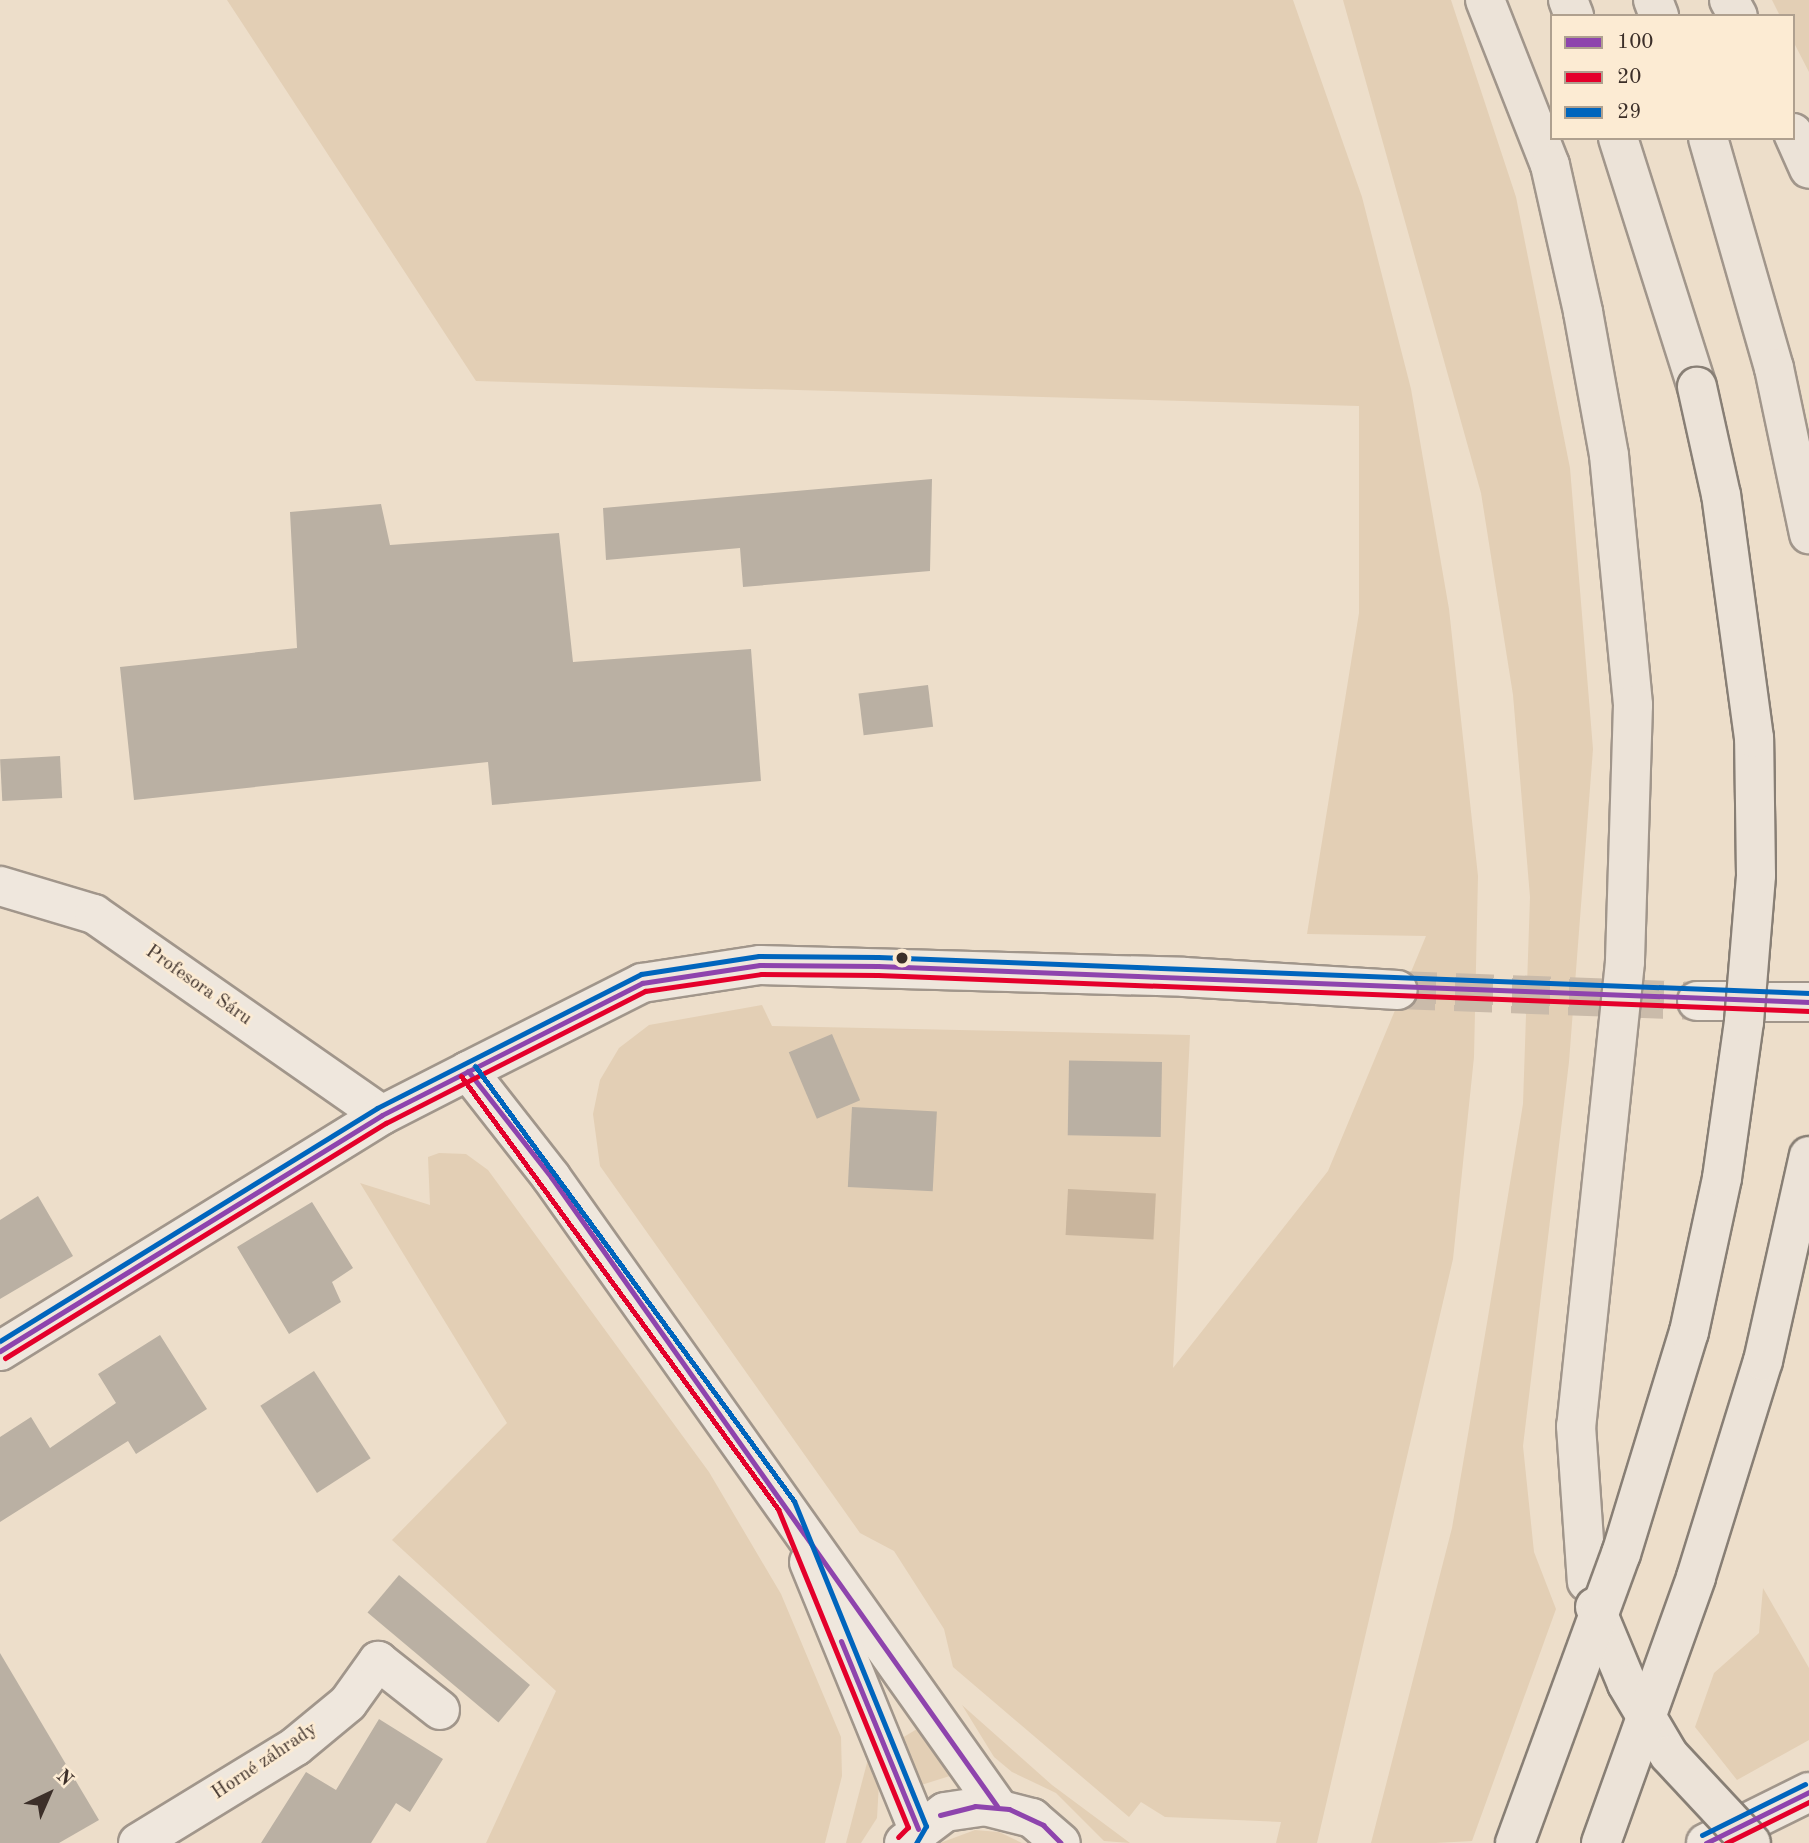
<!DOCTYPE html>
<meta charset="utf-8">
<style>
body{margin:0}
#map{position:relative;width:1809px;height:1843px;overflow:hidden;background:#eddeca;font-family:"Old Standard TT",serif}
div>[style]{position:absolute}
.green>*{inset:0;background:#e3cfb5}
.water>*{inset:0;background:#c9b59d;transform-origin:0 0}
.building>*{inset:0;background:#bab0a3;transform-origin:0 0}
.minor-tunnel>*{height:38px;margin-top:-19px;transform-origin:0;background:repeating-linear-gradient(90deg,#cabbaa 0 38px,transparent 0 57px)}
.roads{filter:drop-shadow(2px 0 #a1968b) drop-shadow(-2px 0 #a1968b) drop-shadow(0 2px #a1968b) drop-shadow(0 -2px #a1968b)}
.minor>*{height:38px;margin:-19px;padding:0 19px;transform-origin:19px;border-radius:19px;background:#efe7dd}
.tertiary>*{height:38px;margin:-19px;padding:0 19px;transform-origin:19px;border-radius:19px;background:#efe7dd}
.motorway>*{height:38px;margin:-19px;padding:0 19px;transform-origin:19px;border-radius:19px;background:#ece3d8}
.bridges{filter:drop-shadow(2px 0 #887f75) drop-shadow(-2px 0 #887f75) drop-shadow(0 2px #887f75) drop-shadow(0 -2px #887f75)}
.motorway-bridge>*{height:38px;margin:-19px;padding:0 19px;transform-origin:19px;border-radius:19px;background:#ece3d8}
.bus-1>*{height:5px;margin:-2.5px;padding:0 2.5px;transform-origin:2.5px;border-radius:2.5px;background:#8e44ad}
.bus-2>*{height:5px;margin:-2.5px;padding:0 2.5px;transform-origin:2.5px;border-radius:2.5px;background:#e4002b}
.bus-3>*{height:5px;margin:-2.5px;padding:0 2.5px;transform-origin:2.5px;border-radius:2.5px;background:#0065bd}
.dots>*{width:19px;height:19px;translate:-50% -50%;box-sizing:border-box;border:4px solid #fcebd3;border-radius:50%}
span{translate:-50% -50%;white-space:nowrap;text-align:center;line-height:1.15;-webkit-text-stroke:5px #fcebd3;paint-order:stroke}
.street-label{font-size:19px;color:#3c2f29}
.legend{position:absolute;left:1550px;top:14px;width:245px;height:126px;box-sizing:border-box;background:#fcebd3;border:2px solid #afa08f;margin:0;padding:9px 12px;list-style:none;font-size:21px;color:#3c2f29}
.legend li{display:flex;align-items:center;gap:14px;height:35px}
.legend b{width:35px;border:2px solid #afa08f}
.north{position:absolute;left:14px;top:1759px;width:70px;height:70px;-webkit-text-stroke:5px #fcebd3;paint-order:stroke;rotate:44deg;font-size:19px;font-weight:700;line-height:28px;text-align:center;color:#3c2f29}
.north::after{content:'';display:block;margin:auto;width:24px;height:32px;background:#3c2f29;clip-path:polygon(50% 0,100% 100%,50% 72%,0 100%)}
</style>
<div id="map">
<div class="green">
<div style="clip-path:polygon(227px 0,1293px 0,1362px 197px,1411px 389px,1449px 609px,1478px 876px,1474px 1057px,1453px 1259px,1317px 1843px,1276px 1843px,1281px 1822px,1165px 1817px,1141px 1802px,1129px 1817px,953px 1667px,944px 1629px,894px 1551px,860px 1533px,600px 1166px,593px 1114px,600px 1080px,619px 1048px,649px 1025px,762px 1005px,772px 1026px,1190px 1035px,1173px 1368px,1328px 1171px,1426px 936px,1307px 934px,1359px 613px,1359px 406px,476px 381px)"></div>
<div style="clip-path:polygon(1343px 0,1451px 0,1516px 197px,1570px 468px,1593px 749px,1569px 1062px,1523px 1446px,1534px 1552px,1556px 1609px,1472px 1841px,1436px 1843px,1371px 1843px,1452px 1528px,1488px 1317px,1523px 1104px,1530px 897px,1513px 695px,1481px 493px)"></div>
<div style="clip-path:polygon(1772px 0,1809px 0,1809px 72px,1793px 41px,1793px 16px,1780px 16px)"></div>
<div style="clip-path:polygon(439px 1153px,466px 1154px,488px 1170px,709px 1472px,781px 1594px,841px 1737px,842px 1776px,825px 1843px,486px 1843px,556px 1691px,392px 1540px,507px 1423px,360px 1183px,430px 1205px,428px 1157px)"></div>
<div style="clip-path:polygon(1763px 1588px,1809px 1668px,1809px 1740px,1737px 1780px,1695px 1727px,1714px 1673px,1759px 1633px)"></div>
<div style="clip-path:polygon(962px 1705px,1052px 1785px,1130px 1843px,1104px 1841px,1056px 1793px,1012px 1772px,994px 1757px)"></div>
<div style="clip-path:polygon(922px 1726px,953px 1775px,918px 1786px,902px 1738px)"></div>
<div style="clip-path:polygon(868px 1759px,879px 1783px,877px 1818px,861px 1843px,846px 1843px)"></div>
<div style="clip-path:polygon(975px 1830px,999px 1832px,1022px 1843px,940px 1843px)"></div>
</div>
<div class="water">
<div style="left:1068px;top:1189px;width:88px;height:46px;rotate:3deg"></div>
</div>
<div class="building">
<div style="clip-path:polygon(932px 479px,930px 571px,743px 587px,740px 548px,606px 560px,603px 508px)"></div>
<div style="clip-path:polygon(381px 504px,390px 545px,559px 533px,573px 662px,751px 649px,761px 781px,492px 805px,488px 762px,134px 800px,120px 667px,297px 648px,290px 512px)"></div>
<div style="left:928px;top:685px;width:42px;height:70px;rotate:83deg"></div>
<div style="left:60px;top:756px;width:42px;height:60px;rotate:87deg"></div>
<div style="left:832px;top:1034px;width:72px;height:47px;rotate:67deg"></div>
<div style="left:1162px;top:1062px;width:75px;height:93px;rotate:91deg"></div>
<div style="left:852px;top:1107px;width:85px;height:80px;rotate:3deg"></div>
<div style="clip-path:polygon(38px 1196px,73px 1256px,0 1299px,0 1220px)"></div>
<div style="clip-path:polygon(312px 1202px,353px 1268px,332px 1282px,341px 1302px,289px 1334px,237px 1247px)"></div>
<div style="clip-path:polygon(160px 1335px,207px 1409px,136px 1454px,128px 1441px,0 1522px,0 1437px,31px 1417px,50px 1448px,116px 1403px,98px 1374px)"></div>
<div style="left:314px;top:1371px;width:104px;height:64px;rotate:57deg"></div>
<div style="left:399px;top:1575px;width:171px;height:49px;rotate:40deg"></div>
<div style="clip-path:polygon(0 1653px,99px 1820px,59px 1843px,0 1843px)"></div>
<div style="clip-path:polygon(379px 1719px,443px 1759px,410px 1812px,396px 1803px,371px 1843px,261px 1843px,306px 1772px,336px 1790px)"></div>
</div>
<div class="minor-tunnel">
<div style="left:1398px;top:990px;width:299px;rotate:2.1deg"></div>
</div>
<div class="roads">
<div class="minor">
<div style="left:0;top:886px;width:98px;rotate:16.6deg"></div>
<div style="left:94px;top:914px;width:351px;rotate:34.9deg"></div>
<div style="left:1697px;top:1001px;width:112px;rotate:0.5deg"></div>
<div style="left:468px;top:1071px;width:195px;rotate:-26.8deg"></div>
<div style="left:642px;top:983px;width:119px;rotate:-8.7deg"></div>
<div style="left:760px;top:965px;width:424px;rotate:1.6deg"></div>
<div style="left:1184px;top:977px;width:214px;rotate:3.5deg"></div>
<div style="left:138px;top:1843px;width:185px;rotate:-31.5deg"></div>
<div style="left:296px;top:1746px;width:67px;rotate:-39.6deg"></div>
<div style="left:348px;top:1703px;width:52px;rotate:-54.5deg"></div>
<div style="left:378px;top:1661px;width:79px;rotate:38.3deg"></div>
</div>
<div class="tertiary">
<div style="left:0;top:1351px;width:449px;rotate:-31.7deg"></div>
<div style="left:382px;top:1115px;width:97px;rotate:-27.1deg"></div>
<div style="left:468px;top:1071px;width:135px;rotate:51.9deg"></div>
<div style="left:551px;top:1177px;width:771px;rotate:54.66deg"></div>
<div style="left:809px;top:1562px;width:288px;rotate:67.8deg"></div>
<div style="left:904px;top:1843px;width:51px;rotate:-37.1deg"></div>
<div style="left:945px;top:1812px;width:40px;rotate:-8.5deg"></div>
<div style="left:985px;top:1806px;width:49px;rotate:14.3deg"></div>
<div style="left:1032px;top:1818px;width:38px;rotate:41deg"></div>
<div style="left:1706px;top:1843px;width:115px;rotate:-26.3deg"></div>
</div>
<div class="motorway">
<div style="left:1485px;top:0;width:177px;rotate:68.5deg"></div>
<div style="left:1550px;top:165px;width:151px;rotate:77.3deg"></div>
<div style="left:1583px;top:312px;width:145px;rotate:79.7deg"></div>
<div style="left:1609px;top:455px;width:251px;rotate:84.5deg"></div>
<div style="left:1633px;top:705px;width:257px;rotate:91.8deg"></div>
<div style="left:1625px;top:962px;width:467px;rotate:96deg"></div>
<div style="left:1576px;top:1426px;width:156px;rotate:86deg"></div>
<div style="left:1568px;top:0;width:17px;rotate:69deg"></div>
<div style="left:1653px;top:0;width:17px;rotate:69deg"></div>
<div style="left:1729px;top:0;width:18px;rotate:61deg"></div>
<div style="left:1793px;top:133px;width:39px;rotate:66deg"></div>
<div style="left:1618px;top:138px;width:261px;rotate:72.4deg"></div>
<div style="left:1708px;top:138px;width:239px;rotate:74deg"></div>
<div style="left:1774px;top:368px;width:170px;rotate:78.1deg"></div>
</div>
</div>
<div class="bridges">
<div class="motorway-bridge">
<div style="left:1595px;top:1607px;width:83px;rotate:67.4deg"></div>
<div style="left:1627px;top:1684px;width:82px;rotate:59.4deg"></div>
<div style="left:1669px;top:1755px;width:120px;rotate:47deg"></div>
<div style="left:1515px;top:1843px;width:308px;rotate:-69.9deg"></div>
<div style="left:1621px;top:1554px;width:232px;rotate:-73deg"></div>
<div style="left:1689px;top:1332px;width:157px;rotate:-77.9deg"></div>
<div style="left:1722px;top:1178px;width:158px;rotate:-82deg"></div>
<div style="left:1744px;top:1022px;width:147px;rotate:-85.3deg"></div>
<div style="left:1756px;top:875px;width:137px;rotate:-90.8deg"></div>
<div style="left:1754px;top:738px;width:245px;rotate:-97.7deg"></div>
<div style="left:1721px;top:495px;width:111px;rotate:-102.5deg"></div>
<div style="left:1601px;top:1843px;width:282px;rotate:-70.3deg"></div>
<div style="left:1696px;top:1577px;width:226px;rotate:-72.8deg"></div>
<div style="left:1763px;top:1361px;width:210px;rotate:-77.4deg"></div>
</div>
</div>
<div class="bus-1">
<div style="left:468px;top:1071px;width:135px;rotate:51.9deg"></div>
<div style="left:551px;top:1177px;width:771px;rotate:54.66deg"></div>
<div style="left:0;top:1351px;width:449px;rotate:-31.7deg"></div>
<div style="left:382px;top:1115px;width:292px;rotate:-26.9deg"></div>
<div style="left:642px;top:983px;width:119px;rotate:-8.7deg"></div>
<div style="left:760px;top:965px;width:118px;rotate:0.5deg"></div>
<div style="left:878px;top:966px;width:932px;rotate:2.21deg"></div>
<div style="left:841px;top:1641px;width:203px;rotate:67.7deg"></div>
<div style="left:940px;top:1815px;width:36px;rotate:-14deg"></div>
<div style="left:975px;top:1806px;width:34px;rotate:5deg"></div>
<div style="left:1009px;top:1809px;width:38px;rotate:25deg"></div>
<div style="left:1043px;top:1825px;width:25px;rotate:45deg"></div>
<div style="left:1706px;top:1843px;width:115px;rotate:-26.3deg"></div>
</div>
<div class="bus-2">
<div style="left:461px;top:1076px;width:537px;rotate:53.79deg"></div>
<div style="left:778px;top:1509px;width:344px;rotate:67.8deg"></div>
<div style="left:908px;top:1827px;width:14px;rotate:135deg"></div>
<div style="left:5px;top:1358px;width:448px;rotate:-31.7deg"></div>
<div style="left:386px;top:1123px;width:291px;rotate:-27deg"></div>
<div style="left:645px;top:991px;width:117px;rotate:-8.3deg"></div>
<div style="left:761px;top:974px;width:117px;rotate:0.5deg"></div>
<div style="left:878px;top:975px;width:932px;rotate:2.21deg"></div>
<div style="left:1726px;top:1843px;width:93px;rotate:-26.3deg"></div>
</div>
<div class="bus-3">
<div style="left:475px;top:1066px;width:539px;rotate:53.75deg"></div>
<div style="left:794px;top:1501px;width:351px;rotate:67.9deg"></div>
<div style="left:926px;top:1826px;width:20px;rotate:120deg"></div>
<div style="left:0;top:1341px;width:443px;rotate:-31.7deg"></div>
<div style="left:377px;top:1108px;width:296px;rotate:-26.9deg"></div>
<div style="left:641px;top:974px;width:119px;rotate:-8.7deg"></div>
<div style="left:759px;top:956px;width:119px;rotate:0.5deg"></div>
<div style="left:878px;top:957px;width:932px;rotate:2.21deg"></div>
<div style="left:1702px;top:1835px;width:115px;rotate:-26.3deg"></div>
</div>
<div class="dots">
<div style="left:902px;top:958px;background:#3c2f29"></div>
</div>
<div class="street-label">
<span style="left:198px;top:986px;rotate:35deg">Profesora Sáru</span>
<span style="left:265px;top:1762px;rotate:-34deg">Horné záhrady</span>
</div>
<ul class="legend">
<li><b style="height:9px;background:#8e44ad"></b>100</li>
<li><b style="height:9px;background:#e4002b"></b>20</li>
<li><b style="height:9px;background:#0065bd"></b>29</li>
</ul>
<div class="north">N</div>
</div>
